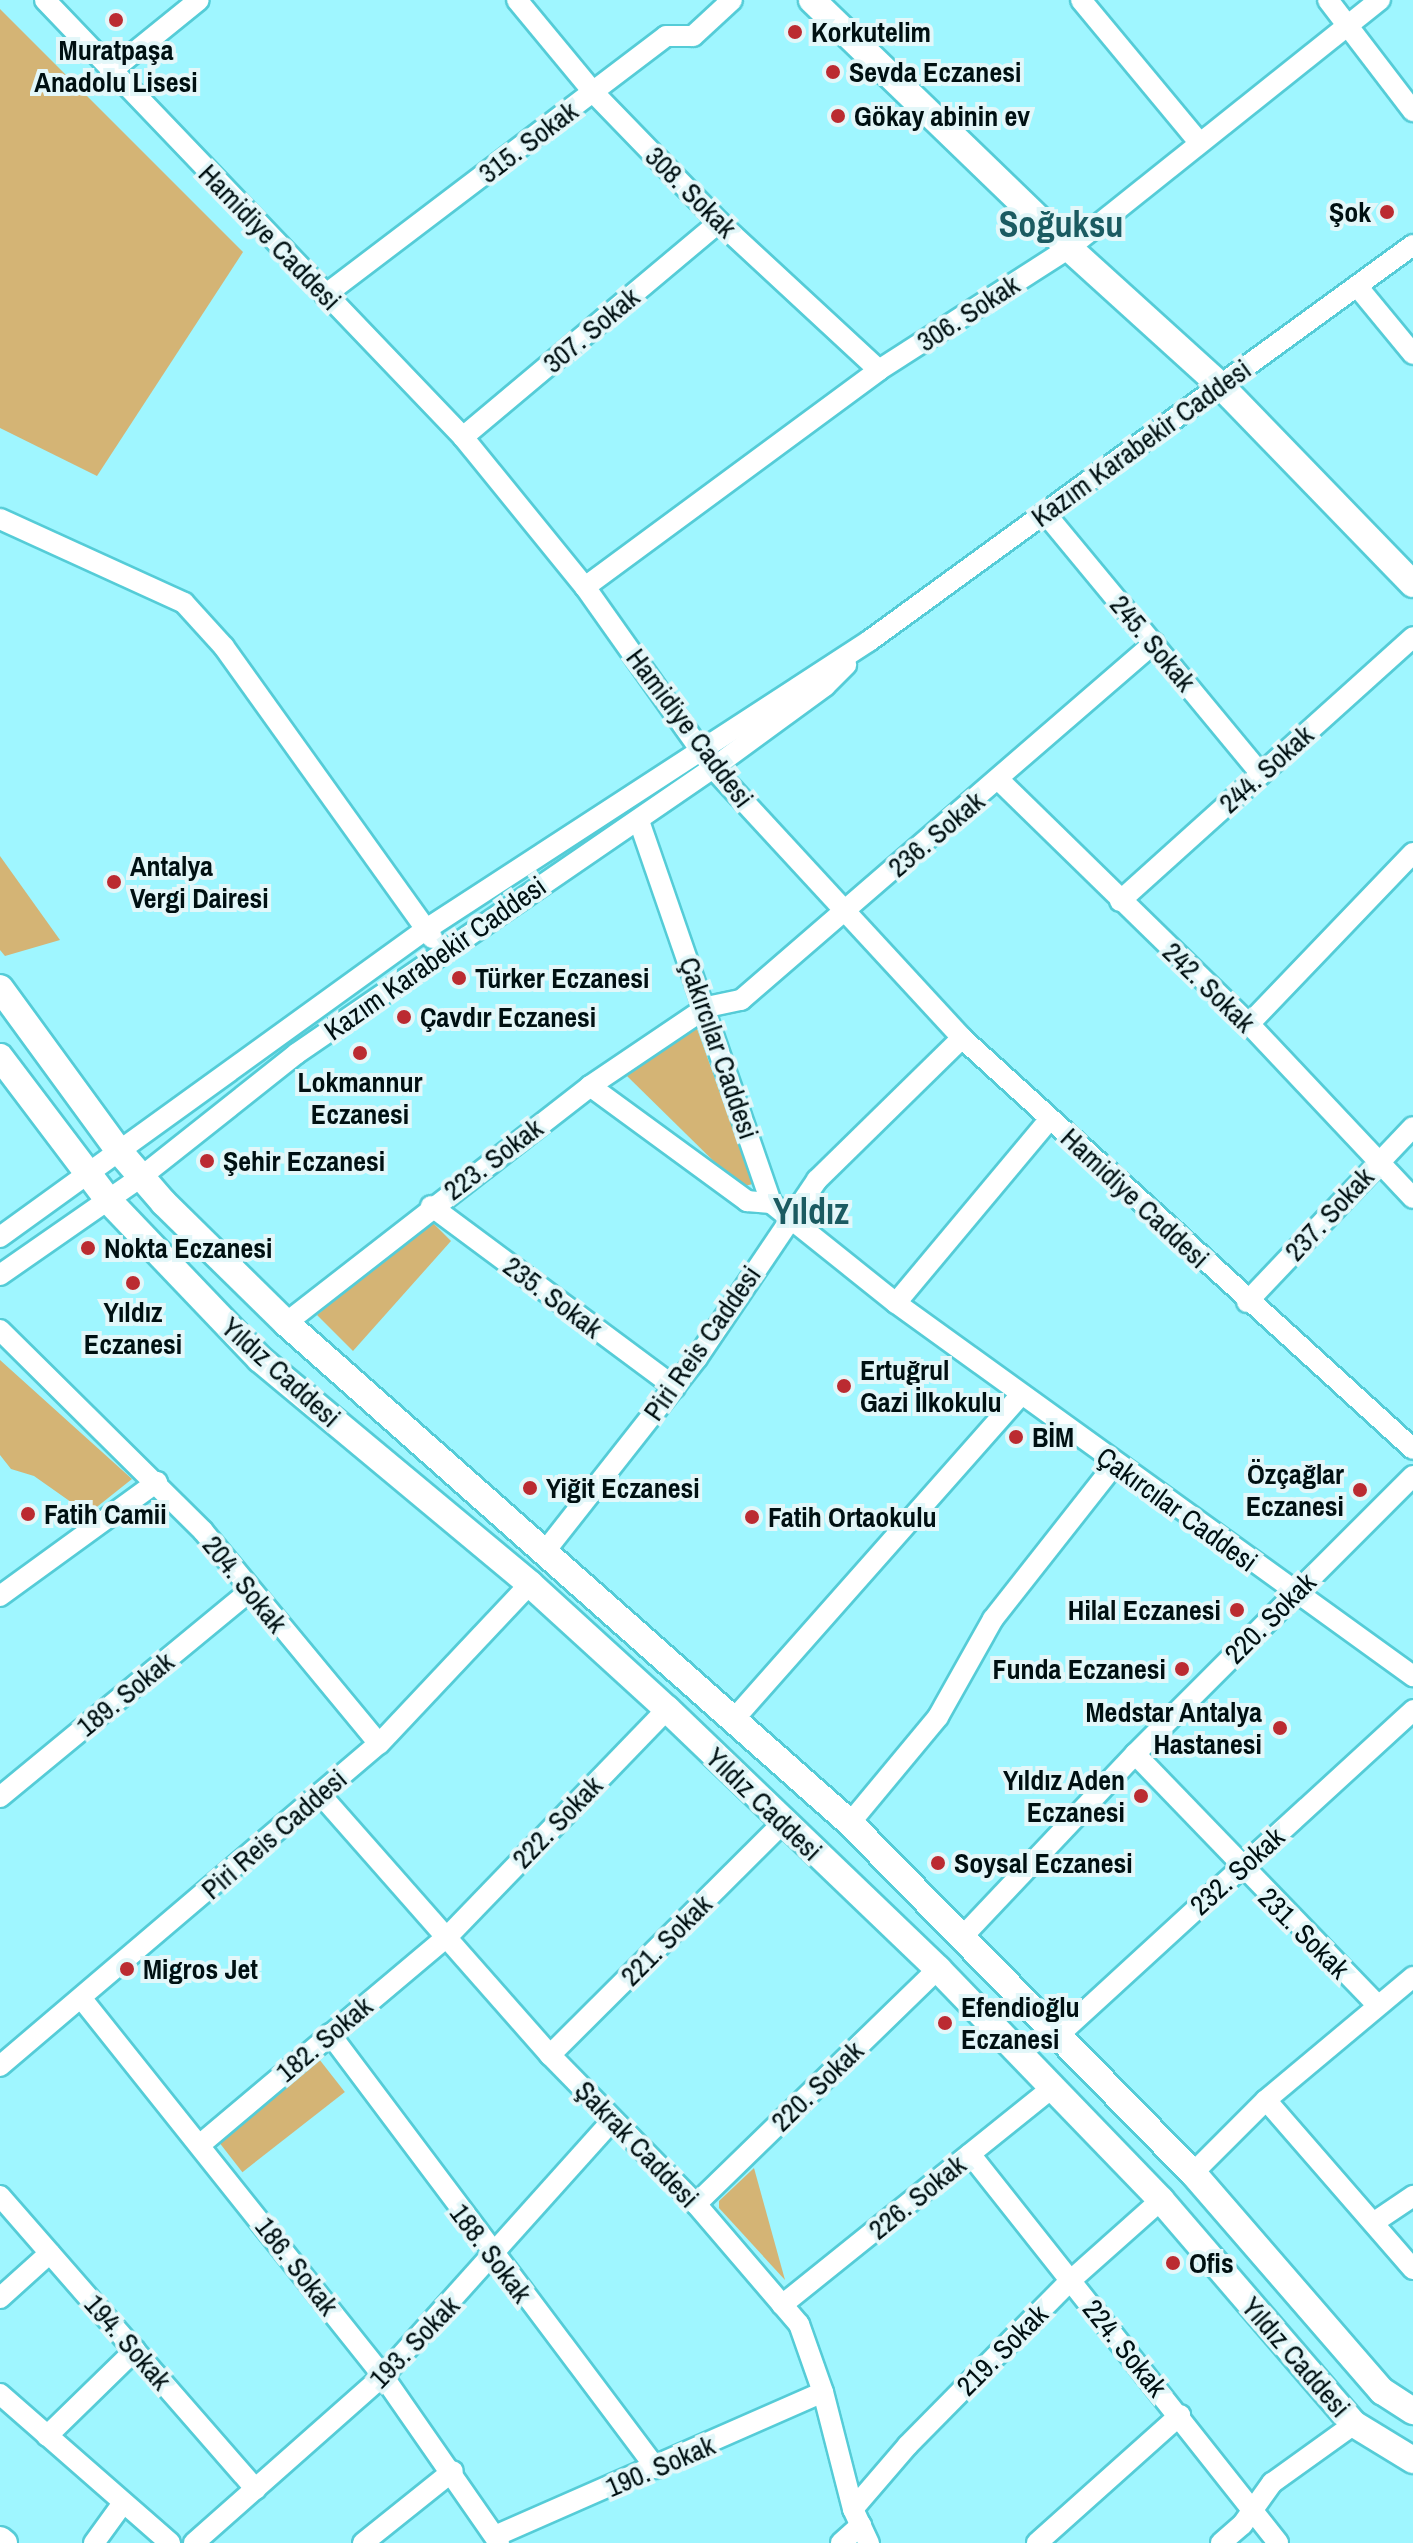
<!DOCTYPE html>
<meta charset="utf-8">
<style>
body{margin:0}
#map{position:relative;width:1413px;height:2543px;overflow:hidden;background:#9ff6ff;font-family:"Archivo Narrow",sans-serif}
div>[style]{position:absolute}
.green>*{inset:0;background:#d4b475;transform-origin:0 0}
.roads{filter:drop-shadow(2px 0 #55ccd7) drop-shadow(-2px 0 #55ccd7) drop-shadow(0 2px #55ccd7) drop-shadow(0 -2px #55ccd7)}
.minor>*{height:20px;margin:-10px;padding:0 10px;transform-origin:10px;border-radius:10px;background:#fff}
.major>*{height:26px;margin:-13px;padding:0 13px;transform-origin:13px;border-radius:13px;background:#fff}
.dots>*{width:22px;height:22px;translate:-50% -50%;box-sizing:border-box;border:4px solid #e3f7f9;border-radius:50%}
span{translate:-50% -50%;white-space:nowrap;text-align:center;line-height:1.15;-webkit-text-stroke:8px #e3f7f9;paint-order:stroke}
.poi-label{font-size:28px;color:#001012;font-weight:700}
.left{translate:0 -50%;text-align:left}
.right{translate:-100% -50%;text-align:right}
.street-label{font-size:28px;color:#001012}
.district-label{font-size:36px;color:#1b5b61;font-weight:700}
</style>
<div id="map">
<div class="green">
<div style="clip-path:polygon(0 9px,243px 252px,97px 476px,0 428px)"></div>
<div style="clip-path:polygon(0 856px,60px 940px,5px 956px,0 950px)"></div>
<div style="clip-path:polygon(696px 1026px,753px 1184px,740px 1187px,627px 1076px)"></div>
<div style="clip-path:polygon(431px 1221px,451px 1241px,353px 1351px,317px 1315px)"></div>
<div style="clip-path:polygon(0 1360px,132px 1479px,88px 1514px,34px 1476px,11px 1469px,0 1455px)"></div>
<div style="left:319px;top:2059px;width:42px;height:130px;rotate:52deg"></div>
<div style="clip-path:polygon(754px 2168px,785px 2280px,719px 2208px,719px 2201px)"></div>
</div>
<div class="roads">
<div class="minor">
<div style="left:45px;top:0;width:605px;rotate:46.27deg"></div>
<div style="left:463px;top:437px;width:193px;rotate:50.9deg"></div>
<div style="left:585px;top:587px;width:222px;rotate:54.7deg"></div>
<div style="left:713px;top:768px;width:367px;rotate:47.3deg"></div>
<div style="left:962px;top:1038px;width:610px;rotate:42.34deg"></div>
<div style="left:517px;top:0;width:121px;rotate:50.4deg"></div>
<div style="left:594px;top:93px;width:180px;rotate:45.9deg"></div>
<div style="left:719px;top:222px;width:218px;rotate:42.8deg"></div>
<div style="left:1081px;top:0;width:183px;rotate:50.3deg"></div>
<div style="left:1328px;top:0;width:140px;rotate:52.6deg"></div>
<div style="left:110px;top:72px;width:114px;rotate:-39deg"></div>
<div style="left:1357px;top:286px;width:88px;rotate:50.5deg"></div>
<div style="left:325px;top:295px;width:428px;rotate:-37.2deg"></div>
<div style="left:666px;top:36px;width:27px"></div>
<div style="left:693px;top:36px;width:53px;rotate:-42.7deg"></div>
<div style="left:463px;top:437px;width:334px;rotate:-40deg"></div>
<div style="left:1045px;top:513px;width:339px;rotate:50.4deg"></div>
<div style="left:0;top:519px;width:202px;rotate:24.5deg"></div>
<div style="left:184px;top:603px;width:59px;rotate:47.7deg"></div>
<div style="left:224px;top:647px;width:358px;rotate:54.4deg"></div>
<div style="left:585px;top:587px;width:365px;rotate:-36.4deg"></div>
<div style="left:879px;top:370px;width:226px;rotate:-32.7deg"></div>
<div style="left:1069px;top:248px;width:398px;rotate:-38.6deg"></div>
<div style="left:1000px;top:781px;width:348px;rotate:44.3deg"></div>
<div style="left:1249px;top:1024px;width:239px;rotate:46.7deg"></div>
<div style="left:639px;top:821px;width:404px;rotate:70.9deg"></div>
<div style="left:771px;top:1203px;width:160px;rotate:38.7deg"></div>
<div style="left:896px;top:1303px;width:638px;rotate:35.81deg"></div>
<div style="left:1120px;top:901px;width:394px;rotate:-42deg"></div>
<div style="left:1249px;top:1024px;width:237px;rotate:-46.2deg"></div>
<div style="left:590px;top:1086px;width:195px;rotate:36.2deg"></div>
<div style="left:747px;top:1201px;width:24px;rotate:5deg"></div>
<div style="left:431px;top:1206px;width:304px;rotate:36.6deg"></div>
<div style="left:0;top:1237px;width:524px;rotate:-35.84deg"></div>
<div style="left:425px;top:930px;width:530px;rotate:-33.06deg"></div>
<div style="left:869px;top:641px;width:673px;rotate:-36.05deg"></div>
<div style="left:0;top:1275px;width:172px;rotate:-34.8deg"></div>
<div style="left:141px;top:1177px;width:198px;rotate:-38.4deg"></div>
<div style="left:296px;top:1054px;width:506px;rotate:-34.44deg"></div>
<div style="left:713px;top:768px;width:139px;rotate:-36.2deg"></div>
<div style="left:825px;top:686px;width:30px;rotate:-45deg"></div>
<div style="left:1247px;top:1302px;width:241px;rotate:-46.5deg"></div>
<div style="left:896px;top:1303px;width:240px;rotate:-50.1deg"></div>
<div style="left:286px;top:1323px;width:385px;rotate:-37.9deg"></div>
<div style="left:590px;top:1086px;width:141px;rotate:-34deg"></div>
<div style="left:707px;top:1007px;width:35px;rotate:-12deg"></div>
<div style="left:741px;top:1000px;width:546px;rotate:-40.84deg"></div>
<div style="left:0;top:1330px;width:286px;rotate:44.7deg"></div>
<div style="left:203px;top:1531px;width:276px;rotate:50.4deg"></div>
<div style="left:546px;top:1550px;width:244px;rotate:-51.8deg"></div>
<div style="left:697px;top:1358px;width:215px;rotate:-56deg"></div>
<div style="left:817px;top:1180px;width:203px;rotate:-44.4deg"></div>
<div style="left:0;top:1596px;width:194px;rotate:-36deg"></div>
<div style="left:735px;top:1718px;width:431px;rotate:-48.5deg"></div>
<div style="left:1135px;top:1754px;width:349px;rotate:46deg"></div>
<div style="left:320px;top:1794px;width:348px;rotate:48.6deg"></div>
<div style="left:550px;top:2055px;width:209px;rotate:45.6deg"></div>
<div style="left:696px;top:2204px;width:158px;rotate:49.4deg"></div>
<div style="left:799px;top:2324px;width:72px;rotate:70.6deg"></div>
<div style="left:823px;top:2392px;width:121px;rotate:75.6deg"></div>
<div style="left:853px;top:2509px;width:38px;rotate:65deg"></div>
<div style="left:0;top:1797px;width:323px;rotate:-39.5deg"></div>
<div style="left:850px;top:1823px;width:138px;rotate:-50.3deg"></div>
<div style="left:938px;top:1717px;width:112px;rotate:-60.7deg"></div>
<div style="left:993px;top:1619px;width:197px;rotate:-51.8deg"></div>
<div style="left:963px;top:1936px;width:250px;rotate:-46.6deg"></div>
<div style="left:1135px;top:1754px;width:393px;rotate:-45deg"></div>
<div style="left:82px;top:1999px;width:482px;rotate:51.4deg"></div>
<div style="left:383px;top:2376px;width:203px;rotate:55.2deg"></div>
<div style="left:1061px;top:2033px;width:478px;rotate:-42.5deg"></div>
<div style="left:330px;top:2034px;width:543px;rotate:53.09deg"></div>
<div style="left:550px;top:2055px;width:327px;rotate:-44.9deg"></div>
<div style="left:0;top:2066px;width:497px;rotate:-40.4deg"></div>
<div style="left:379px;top:1744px;width:220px;rotate:-46.7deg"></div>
<div style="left:1266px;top:2100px;width:224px;rotate:49deg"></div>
<div style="left:202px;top:2143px;width:322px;rotate:-40.1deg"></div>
<div style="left:448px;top:1936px;width:315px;rotate:-46deg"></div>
<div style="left:970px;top:2154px;width:496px;rotate:51.6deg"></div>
<div style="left:1193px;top:2173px;width:103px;rotate:-45deg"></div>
<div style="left:1266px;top:2100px;width:192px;rotate:-39.9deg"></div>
<div style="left:0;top:2196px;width:389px;rotate:48.9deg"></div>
<div style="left:696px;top:2204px;width:337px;rotate:-44.2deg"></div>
<div style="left:1376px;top:2221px;width:45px;rotate:-34deg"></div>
<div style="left:0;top:2298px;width:67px;rotate:-42deg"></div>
<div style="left:782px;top:2305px;width:346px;rotate:-38.8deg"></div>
<div style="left:0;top:2394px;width:226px;rotate:41.2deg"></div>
<div style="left:47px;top:2436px;width:123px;rotate:-44.3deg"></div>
<div style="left:853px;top:2509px;width:84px;rotate:-49.3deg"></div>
<div style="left:908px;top:2445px;width:231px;rotate:-45.4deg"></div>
<div style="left:1070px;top:2281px;width:122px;rotate:-41.7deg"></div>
<div style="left:495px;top:2536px;width:358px;rotate:-23.7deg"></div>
<div style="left:94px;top:2543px;width:49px;rotate:-54.1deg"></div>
<div style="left:194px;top:2543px;width:252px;rotate:-41.5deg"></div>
<div style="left:383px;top:2376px;width:344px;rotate:-48.1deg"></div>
<div style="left:363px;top:2543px;width:115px;rotate:-38.7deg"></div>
<div style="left:841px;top:2543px;width:27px;rotate:-42deg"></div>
<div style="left:1037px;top:2543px;width:192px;rotate:-41.8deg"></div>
<div style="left:1221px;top:2543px;width:28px;rotate:-41deg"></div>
<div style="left:1242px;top:2525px;width:52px;rotate:-54.5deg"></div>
<div style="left:1272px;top:2483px;width:101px;rotate:-35.7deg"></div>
</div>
<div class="major">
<div style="left:812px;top:0;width:357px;rotate:44deg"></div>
<div style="left:1069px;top:248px;width:204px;rotate:42.2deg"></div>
<div style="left:1220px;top:385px;width:277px;rotate:45.9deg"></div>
<div style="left:0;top:988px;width:202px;rotate:53.9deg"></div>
<div style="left:119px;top:1151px;width:69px;rotate:49.1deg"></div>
<div style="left:164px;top:1203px;width:171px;rotate:44.5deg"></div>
<div style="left:286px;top:1323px;width:754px;rotate:41.56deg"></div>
<div style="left:850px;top:1823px;width:490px;rotate:45.6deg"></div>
<div style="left:1193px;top:2173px;width:289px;rotate:49.1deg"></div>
<div style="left:1382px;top:2391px;width:37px;rotate:33deg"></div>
<div style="left:0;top:1057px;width:179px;rotate:52.9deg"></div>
<div style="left:108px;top:1200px;width:220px;rotate:46.3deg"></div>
<div style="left:260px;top:1359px;width:351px;rotate:39.8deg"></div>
<div style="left:530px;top:1584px;width:185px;rotate:42.4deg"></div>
<div style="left:667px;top:1709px;width:376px;rotate:43.8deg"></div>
<div style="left:938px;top:1969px;width:321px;rotate:46deg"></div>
<div style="left:1161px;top:2200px;width:296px;rotate:49.3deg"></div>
<div style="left:1354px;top:2424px;width:69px;rotate:31.4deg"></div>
<div style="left:0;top:2540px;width:5px;rotate:37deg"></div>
</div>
</div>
<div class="dots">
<div style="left:116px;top:20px;background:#bb2b31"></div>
<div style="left:795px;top:32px;background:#bb2b31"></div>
<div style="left:833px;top:72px;background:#bb2b31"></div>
<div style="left:838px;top:116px;background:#bb2b31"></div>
<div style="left:1387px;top:212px;background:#bb2b31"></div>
<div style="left:114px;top:882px;background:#bb2b31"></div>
<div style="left:459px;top:978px;background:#bb2b31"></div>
<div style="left:404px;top:1017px;background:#bb2b31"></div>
<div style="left:360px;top:1053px;background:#bb2b31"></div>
<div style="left:207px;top:1161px;background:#bb2b31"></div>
<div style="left:88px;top:1248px;background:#bb2b31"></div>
<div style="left:133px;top:1283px;background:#bb2b31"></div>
<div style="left:844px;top:1386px;background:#bb2b31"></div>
<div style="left:1016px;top:1437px;background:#bb2b31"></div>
<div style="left:530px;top:1488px;background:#bb2b31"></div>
<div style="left:1360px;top:1490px;background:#bb2b31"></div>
<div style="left:28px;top:1514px;background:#bb2b31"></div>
<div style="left:752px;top:1517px;background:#bb2b31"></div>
<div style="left:1237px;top:1610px;background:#bb2b31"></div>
<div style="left:1182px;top:1669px;background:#bb2b31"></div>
<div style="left:1280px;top:1728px;background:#bb2b31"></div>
<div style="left:1141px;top:1796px;background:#bb2b31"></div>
<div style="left:938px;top:1863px;background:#bb2b31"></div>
<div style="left:127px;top:1969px;background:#bb2b31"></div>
<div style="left:945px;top:2023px;background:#bb2b31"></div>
<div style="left:1173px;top:2263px;background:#bb2b31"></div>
</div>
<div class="poi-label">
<span class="left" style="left:811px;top:32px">Korkutelim</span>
<span style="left:116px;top:66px">Muratpaşa<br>Anadolu Lisesi</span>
<span class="left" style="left:849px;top:72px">Sevda Eczanesi</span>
<span class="left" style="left:854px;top:116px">Gökay abinin ev</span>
<span class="right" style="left:1371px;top:212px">Şok</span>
<span class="left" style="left:130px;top:882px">Antalya<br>Vergi Dairesi</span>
<span class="left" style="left:475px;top:978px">Türker Eczanesi</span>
<span class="left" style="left:420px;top:1017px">Çavdır Eczanesi</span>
<span style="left:360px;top:1098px">Lokmannur<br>Eczanesi</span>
<span class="left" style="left:223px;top:1161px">Şehir Eczanesi</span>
<span class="left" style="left:104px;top:1248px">Nokta Eczanesi</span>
<span style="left:133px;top:1328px">Yıldız<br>Eczanesi</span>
<span class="left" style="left:860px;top:1386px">Ertuğrul<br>Gazi İlkokulu</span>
<span class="left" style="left:1032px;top:1437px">BİM</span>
<span class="right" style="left:1344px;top:1490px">Özçağlar<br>Eczanesi</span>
<span class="left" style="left:546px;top:1488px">Yiğit Eczanesi</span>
<span class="left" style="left:44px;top:1514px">Fatih Camii</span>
<span class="left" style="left:768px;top:1517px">Fatih Ortaokulu</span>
<span class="right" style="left:1221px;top:1610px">Hilal Eczanesi</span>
<span class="right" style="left:1166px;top:1669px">Funda Eczanesi</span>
<span class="right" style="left:1262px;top:1728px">Medstar Antalya<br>Hastanesi</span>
<span class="right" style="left:1125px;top:1796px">Yıldız Aden<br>Eczanesi</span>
<span class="left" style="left:954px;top:1863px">Soysal Eczanesi</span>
<span class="left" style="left:143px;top:1969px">Migros Jet</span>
<span class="left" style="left:961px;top:2023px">Efendioğlu<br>Eczanesi</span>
<span class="left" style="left:1189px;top:2263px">Ofis</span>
</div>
<div class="street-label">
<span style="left:528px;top:142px;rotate:-37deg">315. Sokak</span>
<span style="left:691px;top:192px;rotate:45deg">308. Sokak</span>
<span style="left:270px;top:237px;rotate:46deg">Hamidiye Caddesi</span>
<span style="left:968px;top:313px;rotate:-33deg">306. Sokak</span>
<span style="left:591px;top:330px;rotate:-40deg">307. Sokak</span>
<span style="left:1141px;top:443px;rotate:-36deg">Kazım Karabekir Caddesi</span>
<span style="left:1153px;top:643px;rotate:50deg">245. Sokak</span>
<span style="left:690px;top:728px;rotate:53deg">Hamidiye Caddesi</span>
<span style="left:1266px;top:769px;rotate:-42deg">244. Sokak</span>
<span style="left:936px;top:834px;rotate:-40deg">236. Sokak</span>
<span style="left:435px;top:958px;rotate:-35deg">Kazım Karabekir Caddesi</span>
<span style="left:1209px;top:987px;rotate:44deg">242. Sokak</span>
<span style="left:719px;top:1048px;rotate:71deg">Çakırcılar Caddesi</span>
<span style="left:493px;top:1159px;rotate:-37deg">223. Sokak</span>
<span style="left:1135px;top:1198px;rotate:43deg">Hamidiye Caddesi</span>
<span style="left:1329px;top:1214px;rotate:-47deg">237. Sokak</span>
<span style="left:553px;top:1297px;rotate:37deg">235. Sokak</span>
<span style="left:702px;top:1343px;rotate:-55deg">Piri Reis Caddesi</span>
<span style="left:281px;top:1372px;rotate:42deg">Yıldız Caddesi</span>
<span style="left:1177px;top:1509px;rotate:36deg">Çakırcılar Caddesi</span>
<span style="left:245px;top:1584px;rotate:51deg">204. Sokak</span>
<span style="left:1270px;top:1618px;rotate:-45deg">220. Sokak</span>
<span style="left:125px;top:1694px;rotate:-39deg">189. Sokak</span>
<span style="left:764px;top:1804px;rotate:44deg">Yıldız Caddesi</span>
<span style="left:557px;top:1822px;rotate:-46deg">222. Sokak</span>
<span style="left:274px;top:1834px;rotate:-41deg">Piri Reis Caddesi</span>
<span style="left:1237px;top:1871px;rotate:-42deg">232. Sokak</span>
<span style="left:1304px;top:1933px;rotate:45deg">231. Sokak</span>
<span style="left:666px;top:1940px;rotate:-45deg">221. Sokak</span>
<span style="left:324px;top:2039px;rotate:-40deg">182. Sokak</span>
<span style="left:817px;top:2086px;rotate:-44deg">220. Sokak</span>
<span style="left:637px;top:2144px;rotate:46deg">Şakrak Caddesi</span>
<span style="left:917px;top:2197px;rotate:-39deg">226. Sokak</span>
<span style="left:491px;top:2253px;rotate:53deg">188. Sokak</span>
<span style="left:297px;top:2266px;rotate:52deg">186. Sokak</span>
<span style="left:128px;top:2342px;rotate:49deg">194. Sokak</span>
<span style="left:414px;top:2342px;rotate:-46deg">193. Sokak</span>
<span style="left:1125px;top:2348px;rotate:51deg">224. Sokak</span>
<span style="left:1002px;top:2350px;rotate:-45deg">219. Sokak</span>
<span style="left:1296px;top:2357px;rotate:49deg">Yıldız Caddesi</span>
<span style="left:660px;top:2466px;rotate:-23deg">190. Sokak</span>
</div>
<div class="district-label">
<span style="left:1061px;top:225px">Soğuksu</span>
<span style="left:811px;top:1212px">Yıldız</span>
</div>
</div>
